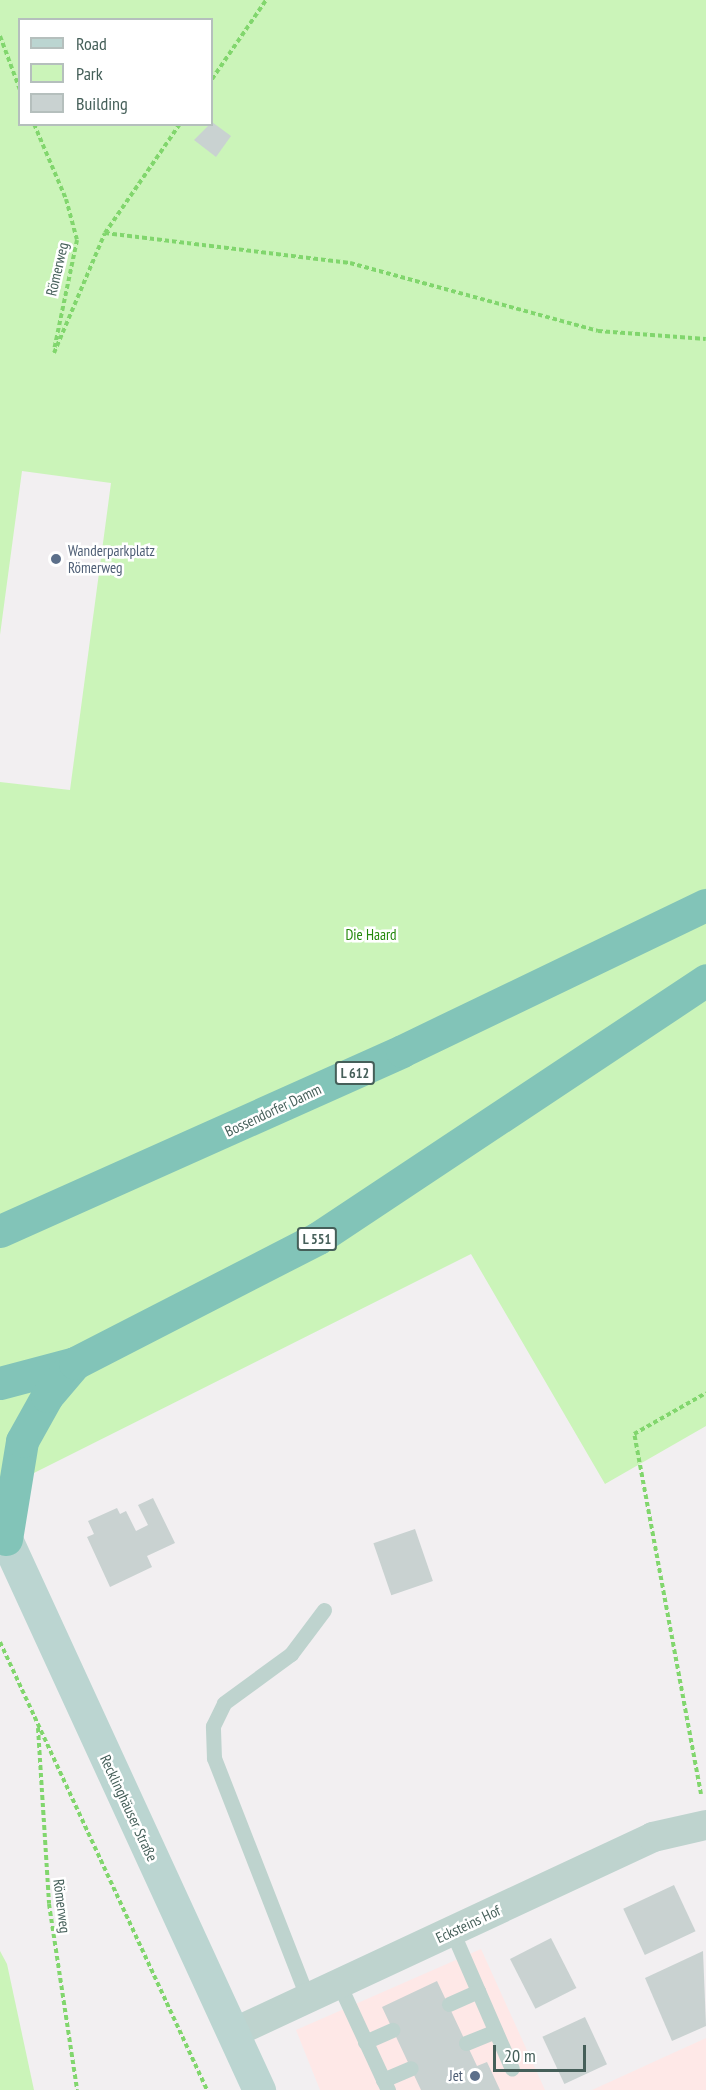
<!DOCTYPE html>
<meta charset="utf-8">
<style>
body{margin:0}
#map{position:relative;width:706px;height:2090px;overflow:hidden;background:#f2eff1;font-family:"PT Sans Narrow",sans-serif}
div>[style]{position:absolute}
.commercial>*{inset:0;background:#fee8e7}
.green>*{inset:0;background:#cbf4b9}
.building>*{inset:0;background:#c9d2d1;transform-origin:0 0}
.path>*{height:4px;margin-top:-2px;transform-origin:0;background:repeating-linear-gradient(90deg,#81d66d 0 4.5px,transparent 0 7.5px)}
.lane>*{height:15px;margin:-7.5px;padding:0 7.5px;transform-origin:7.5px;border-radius:7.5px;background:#bed3ce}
.street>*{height:30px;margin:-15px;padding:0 15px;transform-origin:15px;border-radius:15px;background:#bed3ce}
.secondary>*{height:33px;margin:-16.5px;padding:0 16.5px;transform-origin:16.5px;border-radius:16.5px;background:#bbd5d1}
.highway>*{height:33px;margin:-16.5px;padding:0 16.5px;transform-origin:16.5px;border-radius:16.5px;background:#82c4b8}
.dots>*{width:16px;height:16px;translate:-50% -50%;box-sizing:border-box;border:3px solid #fff;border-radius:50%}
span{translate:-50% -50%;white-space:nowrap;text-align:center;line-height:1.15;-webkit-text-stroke:5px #fff;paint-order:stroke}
.shield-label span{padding:2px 4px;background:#fff;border:2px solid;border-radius:4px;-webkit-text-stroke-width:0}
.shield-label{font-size:14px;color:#455f59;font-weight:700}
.street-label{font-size:15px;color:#455f59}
.service-label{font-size:15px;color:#4e5e75}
.left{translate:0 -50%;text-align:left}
.right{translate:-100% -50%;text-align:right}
.park-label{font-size:15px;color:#25890d}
.legend{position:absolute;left:18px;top:18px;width:195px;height:108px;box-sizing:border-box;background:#fff;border:2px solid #b5bfbd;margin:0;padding:8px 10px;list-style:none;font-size:18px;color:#455f59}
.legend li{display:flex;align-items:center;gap:12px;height:30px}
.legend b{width:30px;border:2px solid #b5bfbd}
.scale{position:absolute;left:493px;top:2045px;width:93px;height:27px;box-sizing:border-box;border:3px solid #455f59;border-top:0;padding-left:8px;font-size:18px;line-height:21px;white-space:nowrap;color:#455f59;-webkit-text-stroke:4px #fff;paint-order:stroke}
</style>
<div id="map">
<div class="commercial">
<div style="clip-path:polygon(481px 1949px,545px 2090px,320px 2090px,296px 2030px)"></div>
<div style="clip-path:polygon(706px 2038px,706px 2090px,592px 2090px)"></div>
</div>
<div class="green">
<div style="clip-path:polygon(evenodd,0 0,706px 0,706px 1426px,605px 1484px,471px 1254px,0 1490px,0 782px,70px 790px,111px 483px,22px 471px,0 635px,0 0,20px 20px,212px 20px,212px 124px,20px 124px,20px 20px)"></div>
<div style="clip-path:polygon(0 1951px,7px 1964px,34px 2090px,0 2090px)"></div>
</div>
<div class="building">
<div style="clip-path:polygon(212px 122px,231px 136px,216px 157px,194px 140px)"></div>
<div style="clip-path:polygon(153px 1498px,175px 1543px,147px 1556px,152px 1567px,110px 1587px,87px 1537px,94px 1534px,88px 1521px,117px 1508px,120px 1514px,126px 1511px,136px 1531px,148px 1525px,138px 1505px)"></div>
<div style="left:415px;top:1529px;width:55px;height:44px;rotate:71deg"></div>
<div style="left:674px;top:1885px;width:51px;height:56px;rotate:65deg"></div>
<div style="left:551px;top:1938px;width:56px;height:46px;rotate:63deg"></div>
<div style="clip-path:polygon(703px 1951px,706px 2026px,672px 2041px,645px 1978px)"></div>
<div style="clip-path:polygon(437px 1981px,477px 2066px,487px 2062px,500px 2090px,421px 2090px,382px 2007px)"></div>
<div style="left:585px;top:2017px;width:52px;height:47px;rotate:65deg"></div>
</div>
<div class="path">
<div style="left:0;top:36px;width:58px;rotate:69.7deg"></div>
<div style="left:212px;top:79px;width:96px;rotate:-55.6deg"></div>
<div style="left:34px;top:124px;width:82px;rotate:66.9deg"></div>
<div style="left:66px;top:199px;width:42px;rotate:75deg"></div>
<div style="left:77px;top:240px;width:112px;rotate:101.8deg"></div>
<div style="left:105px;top:233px;width:247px;rotate:7deg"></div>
<div style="left:350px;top:263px;width:257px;rotate:15.3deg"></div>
<div style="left:598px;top:331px;width:108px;rotate:4.2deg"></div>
<div style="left:54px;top:353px;width:130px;rotate:-67deg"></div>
<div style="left:105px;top:233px;width:132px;rotate:-55.5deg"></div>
<div style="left:0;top:1642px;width:494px;rotate:65.2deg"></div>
<div style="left:38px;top:1728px;width:176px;rotate:86.4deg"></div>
<div style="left:49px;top:1904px;width:188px;rotate:81.4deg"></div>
<div style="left:701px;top:1794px;width:366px;rotate:-100.5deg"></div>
<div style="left:634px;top:1434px;width:83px;rotate:-29.7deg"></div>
</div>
<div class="lane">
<div style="left:452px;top:1931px;width:150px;rotate:66.5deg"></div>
<div style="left:339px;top:1984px;width:117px;rotate:65.2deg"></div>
<div style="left:308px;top:1999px;width:259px;rotate:-111.3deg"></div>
<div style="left:214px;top:1758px;width:32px;rotate:-92deg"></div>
<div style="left:213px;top:1726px;width:25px;rotate:-64deg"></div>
<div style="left:224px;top:1703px;width:83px;rotate:-36.2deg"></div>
<div style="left:291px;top:1654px;width:55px;rotate:-53.1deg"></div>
<div style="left:449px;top:2004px;width:32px;rotate:-24deg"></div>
<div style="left:365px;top:2042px;width:30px;rotate:-24deg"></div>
<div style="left:466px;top:2043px;width:31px;rotate:-22deg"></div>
<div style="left:383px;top:2080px;width:30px;rotate:-23deg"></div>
</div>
<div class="street">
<div style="left:233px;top:2033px;width:463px;rotate:-25deg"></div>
<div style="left:653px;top:1837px;width:54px;rotate:-12.8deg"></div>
</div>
<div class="secondary">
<div style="left:0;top:1526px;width:621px;rotate:65.33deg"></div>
</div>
<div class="highway">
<div style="left:0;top:1231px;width:440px;rotate:-24.1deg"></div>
<div style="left:402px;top:1051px;width:337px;rotate:-25.7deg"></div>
<div style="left:0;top:1383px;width:78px;rotate:-14.9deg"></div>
<div style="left:6px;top:1539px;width:99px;rotate:-80.7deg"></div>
<div style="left:22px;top:1441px;width:51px;rotate:-60.9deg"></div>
<div style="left:47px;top:1396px;width:43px;rotate:-49.7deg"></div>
<div style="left:75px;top:1363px;width:273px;rotate:-27.2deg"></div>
<div style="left:318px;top:1238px;width:466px;rotate:-33.6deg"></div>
</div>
<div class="dots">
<div style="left:56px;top:559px;background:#5c6f8a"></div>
<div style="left:475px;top:2076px;background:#5c6f8a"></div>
</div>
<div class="shield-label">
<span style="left:355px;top:1073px">L 612</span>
<span style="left:317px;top:1239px">L 551</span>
</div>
<div class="street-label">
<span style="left:57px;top:269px;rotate:-77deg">Römerweg</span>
<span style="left:273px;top:1110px;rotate:-25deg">Bossendorfer Damm</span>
<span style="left:129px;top:1808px;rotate:65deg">Recklinghäuser Straße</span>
<span style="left:62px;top:1906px;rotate:83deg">Römerweg</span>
<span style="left:468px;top:1924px;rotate:-25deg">Ecksteins Hof</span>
</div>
<div class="service-label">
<span class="left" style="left:68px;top:559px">Wanderparkplatz<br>Römerweg</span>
<span class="right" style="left:463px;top:2076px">Jet</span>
</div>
<div class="park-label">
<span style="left:371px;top:935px">Die Haard</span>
</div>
<ul class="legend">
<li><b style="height:8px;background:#bbd5d1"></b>Road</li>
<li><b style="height:16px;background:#cbf4b9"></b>Park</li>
<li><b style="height:16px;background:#c9d2d1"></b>Building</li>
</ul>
<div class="scale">20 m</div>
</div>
